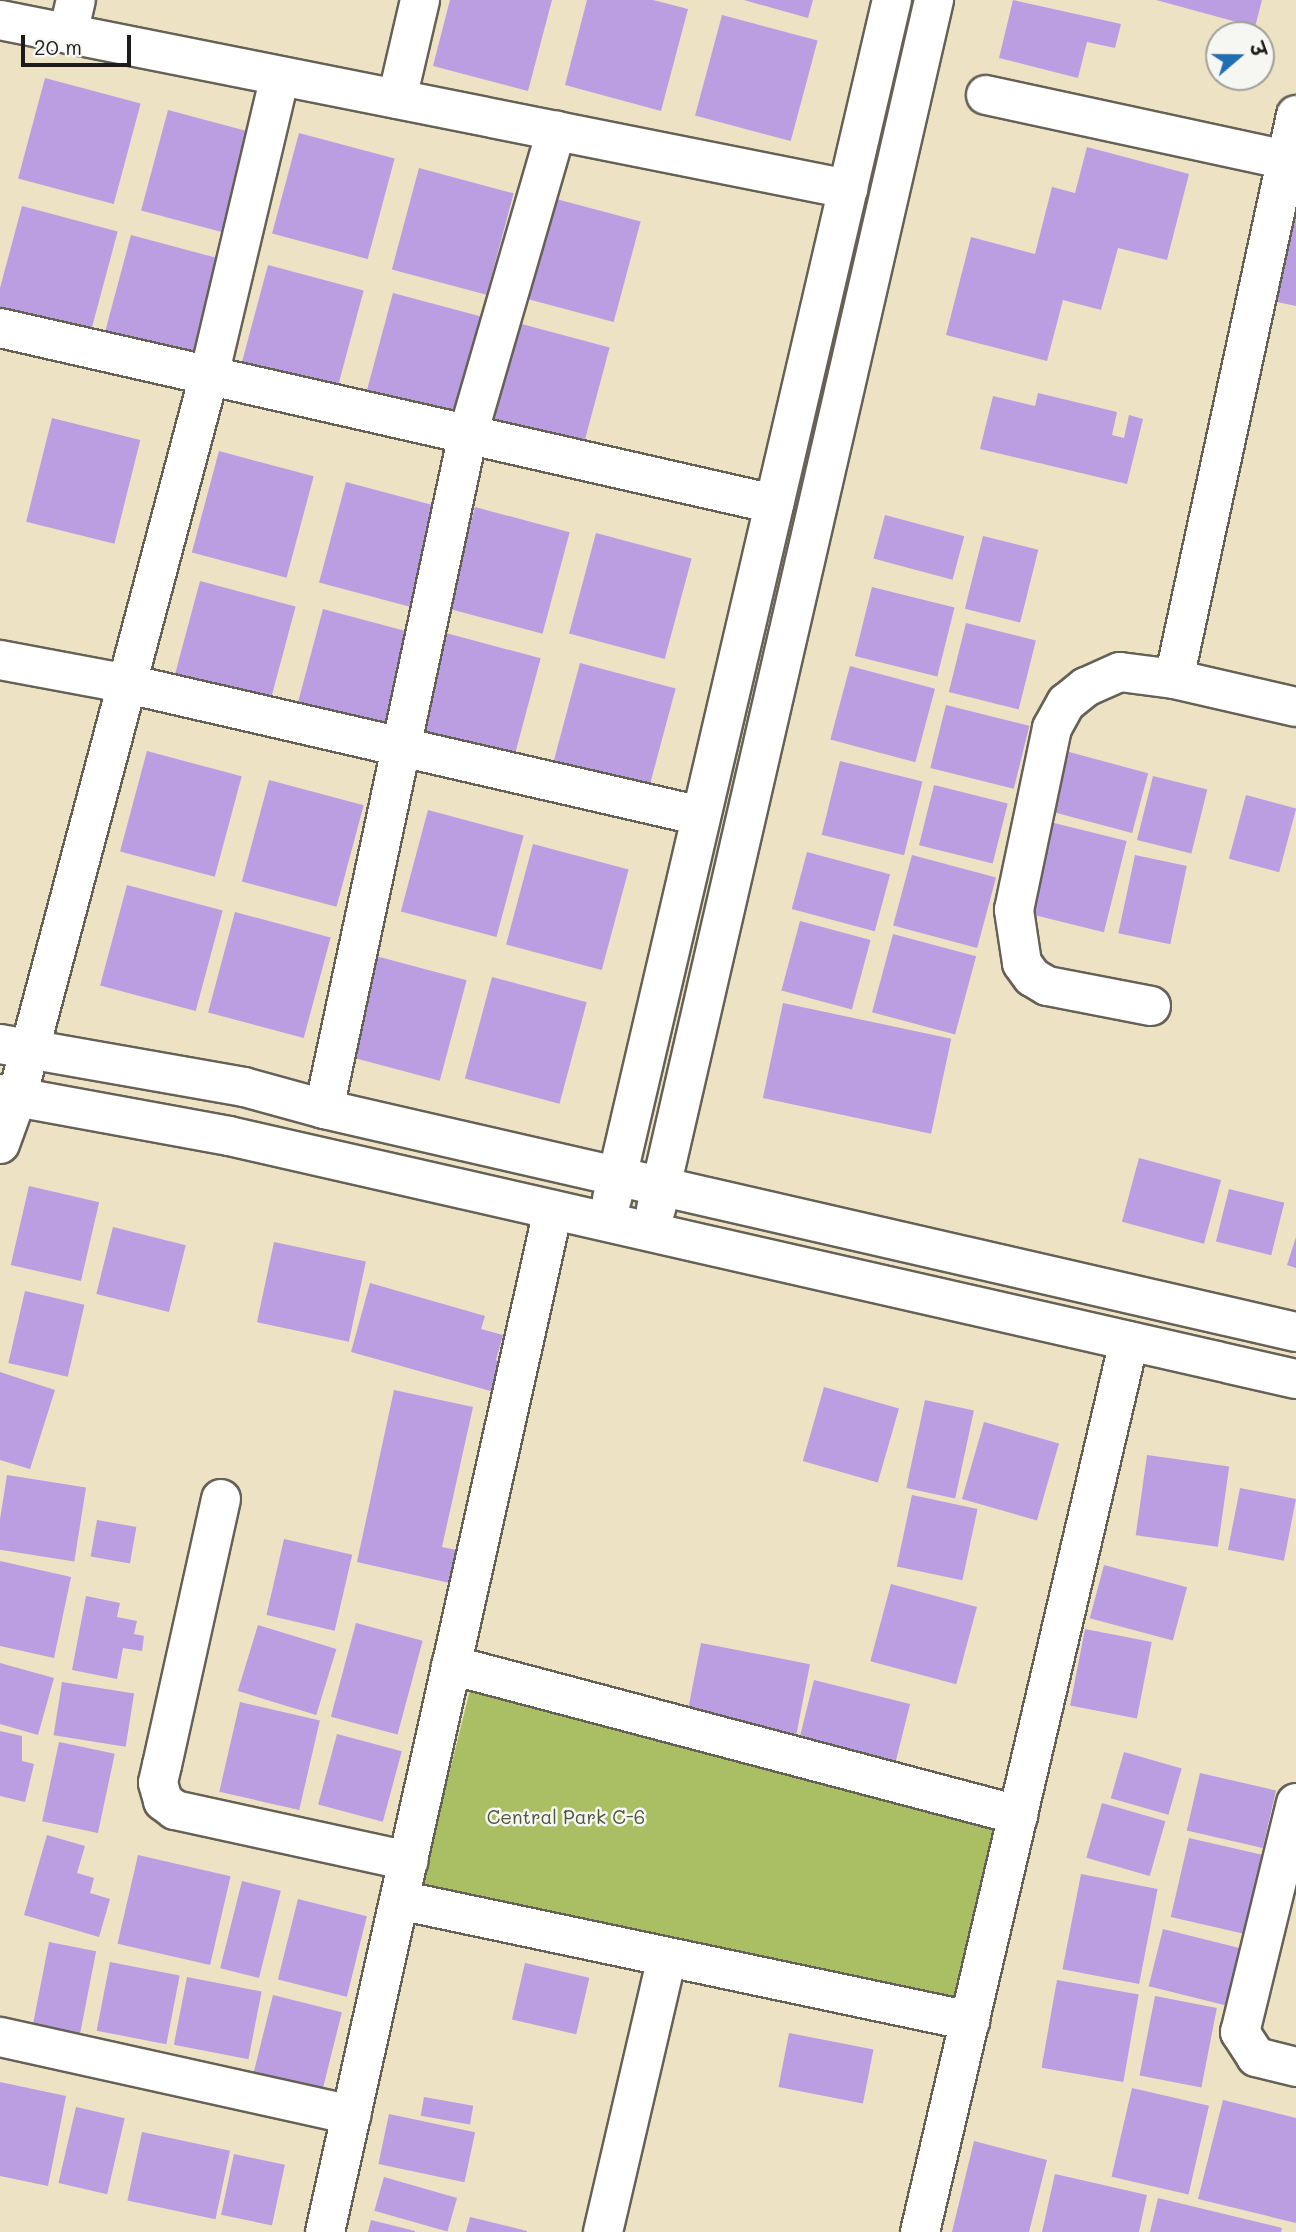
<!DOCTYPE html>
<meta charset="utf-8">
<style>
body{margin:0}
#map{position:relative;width:1296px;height:2232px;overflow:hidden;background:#ede2c4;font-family:Mali,"Playpen Sans Deva",sans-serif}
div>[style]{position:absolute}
.green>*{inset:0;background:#aabf64;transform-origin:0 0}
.building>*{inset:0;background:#ba9ee1;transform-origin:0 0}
.roads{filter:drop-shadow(2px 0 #656157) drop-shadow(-2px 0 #656157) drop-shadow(0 2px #656157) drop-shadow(0 -2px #656157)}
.minor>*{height:38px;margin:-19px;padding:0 19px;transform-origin:19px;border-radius:19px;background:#fff}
span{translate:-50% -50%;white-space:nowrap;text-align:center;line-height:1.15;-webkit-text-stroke:5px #f6f6f2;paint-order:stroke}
.park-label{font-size:19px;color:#4e5535}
.north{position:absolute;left:1205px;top:21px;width:70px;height:70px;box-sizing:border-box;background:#f6f6f2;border:2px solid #9f9f9c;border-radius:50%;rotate:70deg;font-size:19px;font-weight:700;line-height:28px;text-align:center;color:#1c1c1c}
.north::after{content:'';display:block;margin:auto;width:24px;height:32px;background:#1f6fb2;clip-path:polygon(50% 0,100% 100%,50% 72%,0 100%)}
.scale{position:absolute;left:21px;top:35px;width:110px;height:32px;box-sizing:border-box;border:4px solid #1c1c1c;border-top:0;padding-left:9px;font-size:21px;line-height:24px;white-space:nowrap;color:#1c1c1c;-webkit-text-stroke:5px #f6f6f2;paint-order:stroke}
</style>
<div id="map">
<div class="green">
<div style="left:473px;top:1678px;width:562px;height:227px;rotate:14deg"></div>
</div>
<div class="building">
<div style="clip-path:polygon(450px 0,552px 0,528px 91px,433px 66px)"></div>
<div style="clip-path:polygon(587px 0,653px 0,688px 9px,661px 111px,565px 85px)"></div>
<div style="clip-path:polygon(744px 0,813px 0,808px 18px)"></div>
<div style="clip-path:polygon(1013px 0,1121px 24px,1115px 48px,1087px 42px,1078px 78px,999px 58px)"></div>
<div style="clip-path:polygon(1156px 0,1262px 0,1255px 27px)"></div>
<div style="left:722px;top:15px;width:99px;height:104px;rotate:15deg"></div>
<div style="left:45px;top:78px;width:99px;height:104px;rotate:15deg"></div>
<div style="left:168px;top:110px;width:99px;height:104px;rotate:15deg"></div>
<div style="left:299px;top:133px;width:99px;height:104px;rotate:15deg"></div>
<div style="clip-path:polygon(1087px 147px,1189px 174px,1167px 260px,1118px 248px,1101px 310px,1063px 300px,1047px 361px,946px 335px,971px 237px,1035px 254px,1052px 187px,1075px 193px)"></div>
<div style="left:419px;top:168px;width:98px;height:105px;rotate:15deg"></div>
<div style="clip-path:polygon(1296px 188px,1296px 306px,1263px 299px)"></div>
<div style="left:545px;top:196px;width:99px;height:104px;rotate:15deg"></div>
<div style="left:22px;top:206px;width:99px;height:104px;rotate:15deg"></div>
<div style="left:131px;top:235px;width:98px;height:105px;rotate:15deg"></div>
<div style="left:268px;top:265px;width:99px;height:104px;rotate:15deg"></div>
<div style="left:393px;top:293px;width:99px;height:104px;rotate:15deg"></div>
<div style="left:514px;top:322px;width:99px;height:104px;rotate:15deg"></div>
<div style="clip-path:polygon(1038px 393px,1117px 412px,1112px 435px,1124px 438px,1129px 415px,1143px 419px,1127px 484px,980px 449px,993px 396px,1035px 406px)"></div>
<div style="left:52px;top:418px;width:91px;height:107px;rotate:14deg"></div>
<div style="left:219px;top:451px;width:98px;height:105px;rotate:15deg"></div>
<div style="left:346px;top:482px;width:99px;height:104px;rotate:15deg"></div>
<div style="left:475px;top:507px;width:98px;height:105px;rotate:15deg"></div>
<div style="left:885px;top:515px;width:82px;height:45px;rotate:15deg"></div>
<div style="left:596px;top:533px;width:99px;height:104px;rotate:15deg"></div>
<div style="left:983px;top:536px;width:57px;height:75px;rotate:14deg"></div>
<div style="left:200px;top:581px;width:99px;height:104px;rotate:15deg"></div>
<div style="left:872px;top:587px;width:85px;height:71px;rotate:14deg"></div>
<div style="left:323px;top:609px;width:98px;height:105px;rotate:15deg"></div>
<div style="left:966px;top:623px;width:72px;height:71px;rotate:14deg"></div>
<div style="left:446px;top:633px;width:98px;height:105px;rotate:15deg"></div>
<div style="left:580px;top:663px;width:99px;height:104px;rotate:15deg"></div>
<div style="left:850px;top:666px;width:88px;height:76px;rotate:15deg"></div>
<div style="left:946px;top:705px;width:86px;height:65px;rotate:14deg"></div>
<div style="left:147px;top:751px;width:98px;height:104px;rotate:15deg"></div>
<div style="left:1069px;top:752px;width:82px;height:62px;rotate:15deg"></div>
<div style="left:840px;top:761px;width:85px;height:76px;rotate:14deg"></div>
<div style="left:1153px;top:776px;width:56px;height:66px;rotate:14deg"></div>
<div style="left:269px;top:780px;width:98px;height:105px;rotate:15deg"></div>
<div style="left:934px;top:785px;width:76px;height:62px;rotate:14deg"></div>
<div style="left:1246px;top:795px;width:52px;height:66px;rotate:15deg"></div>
<div style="left:428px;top:810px;width:99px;height:105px;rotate:15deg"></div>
<div style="left:1050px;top:822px;width:79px;height:94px;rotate:14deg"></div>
<div style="left:533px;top:844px;width:99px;height:104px;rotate:15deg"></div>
<div style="left:807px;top:852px;width:86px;height:59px;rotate:15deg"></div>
<div style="left:912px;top:855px;width:87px;height:73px;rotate:15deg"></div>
<div style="left:1135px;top:855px;width:53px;height:80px;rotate:12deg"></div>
<div style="left:127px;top:885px;width:99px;height:104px;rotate:15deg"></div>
<div style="left:235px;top:912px;width:99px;height:104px;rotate:15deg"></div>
<div style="left:800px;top:921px;width:73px;height:72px;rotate:15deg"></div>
<div style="left:893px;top:934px;width:86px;height:81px;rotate:15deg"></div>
<div style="left:372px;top:955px;width:98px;height:104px;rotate:15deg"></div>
<div style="left:492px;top:977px;width:98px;height:105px;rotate:15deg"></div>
<div style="left:783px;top:1003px;width:172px;height:97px;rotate:12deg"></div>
<div style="left:1139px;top:1158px;width:85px;height:66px;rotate:15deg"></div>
<div style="left:29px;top:1186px;width:72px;height:81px;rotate:13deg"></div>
<div style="left:1229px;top:1189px;width:57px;height:54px;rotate:14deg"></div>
<div style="left:113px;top:1227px;width:75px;height:69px;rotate:14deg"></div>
<div style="clip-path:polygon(1296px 1237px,1296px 1268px,1287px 1265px)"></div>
<div style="left:274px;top:1242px;width:94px;height:82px;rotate:12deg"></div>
<div style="clip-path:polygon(370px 1283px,485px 1316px,481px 1329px,503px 1335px,496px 1360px,502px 1363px,494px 1392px,351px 1352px)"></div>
<div style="left:25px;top:1291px;width:61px;height:74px;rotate:13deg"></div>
<div style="clip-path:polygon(0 1372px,55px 1390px,30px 1469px,0 1460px)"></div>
<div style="left:824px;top:1387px;width:78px;height:77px;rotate:16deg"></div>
<div style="clip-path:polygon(394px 1390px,473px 1407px,442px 1547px,461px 1551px,454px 1584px,357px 1562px)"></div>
<div style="left:925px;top:1400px;width:50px;height:90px;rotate:12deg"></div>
<div style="left:984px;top:1422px;width:78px;height:80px;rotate:16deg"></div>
<div style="left:1147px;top:1455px;width:83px;height:81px;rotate:8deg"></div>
<div style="left:7px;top:1475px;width:80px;height:75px;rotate:9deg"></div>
<div style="left:1240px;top:1488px;width:57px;height:63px;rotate:11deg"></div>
<div style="left:912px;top:1495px;width:67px;height:73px;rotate:12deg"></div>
<div style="left:97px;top:1520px;width:40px;height:37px;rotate:10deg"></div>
<div style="left:284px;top:1539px;width:70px;height:78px;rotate:13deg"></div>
<div style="clip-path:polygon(0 1561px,71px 1577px,54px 1658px,0 1646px)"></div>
<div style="left:1104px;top:1565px;width:86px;height:55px;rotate:15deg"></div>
<div style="left:891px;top:1584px;width:89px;height:80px;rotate:15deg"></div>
<div style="clip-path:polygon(86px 1596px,120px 1603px,117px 1617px,137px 1621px,134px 1634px,144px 1636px,142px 1651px,123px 1648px,117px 1679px,72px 1670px)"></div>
<div style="left:356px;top:1623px;width:69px;height:97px;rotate:15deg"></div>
<div style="left:258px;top:1625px;width:82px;height:69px;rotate:17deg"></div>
<div style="left:1085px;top:1629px;width:68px;height:78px;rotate:11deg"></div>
<div style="left:701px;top:1643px;width:111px;height:71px;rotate:11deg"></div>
<div style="clip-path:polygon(0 1663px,54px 1678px,38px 1735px,0 1724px)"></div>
<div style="left:814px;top:1680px;width:99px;height:62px;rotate:14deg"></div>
<div style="left:62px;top:1682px;width:73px;height:54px;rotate:9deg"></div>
<div style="left:240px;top:1702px;width:82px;height:92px;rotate:13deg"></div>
<div style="clip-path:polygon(0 1731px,22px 1736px,22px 1761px,34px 1764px,25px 1802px,0 1796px)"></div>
<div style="left:337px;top:1734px;width:67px;height:73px;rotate:15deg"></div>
<div style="left:59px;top:1742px;width:57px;height:81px;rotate:12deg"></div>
<div style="left:1124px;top:1752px;width:60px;height:48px;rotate:16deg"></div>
<div style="left:1200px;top:1773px;width:78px;height:59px;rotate:13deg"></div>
<div style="left:1102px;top:1803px;width:66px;height:57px;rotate:16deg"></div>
<div style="clip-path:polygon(47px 1835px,85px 1846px,77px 1873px,94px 1878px,90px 1893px,110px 1899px,99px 1937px,24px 1915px)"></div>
<div style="left:1189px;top:1838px;width:76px;height:81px;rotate:13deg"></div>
<div style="left:138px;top:1855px;width:95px;height:91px;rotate:13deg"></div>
<div style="left:1081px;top:1874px;width:78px;height:97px;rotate:11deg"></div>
<div style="left:242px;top:1881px;width:40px;height:90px;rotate:14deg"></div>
<div style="left:298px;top:1899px;width:71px;height:83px;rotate:14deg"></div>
<div style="left:1163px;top:1929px;width:85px;height:59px;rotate:14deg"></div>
<div style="left:49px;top:1942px;width:48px;height:86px;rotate:11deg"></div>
<div style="left:110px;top:1962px;width:71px;height:70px;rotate:11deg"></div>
<div style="left:525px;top:1963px;width:66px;height:58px;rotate:13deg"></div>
<div style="left:187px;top:1977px;width:76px;height:69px;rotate:11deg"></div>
<div style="left:1057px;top:1980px;width:83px;height:89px;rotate:10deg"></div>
<div style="left:273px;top:1995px;width:71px;height:82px;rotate:14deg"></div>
<div style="left:1155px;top:1996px;width:63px;height:81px;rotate:11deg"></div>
<div style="left:789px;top:2033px;width:86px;height:55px;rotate:11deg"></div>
<div style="clip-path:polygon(0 2082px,66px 2096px,48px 2186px,0 2176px)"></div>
<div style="left:1132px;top:2088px;width:79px;height:91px;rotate:13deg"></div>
<div style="left:424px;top:2097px;width:50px;height:19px;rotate:10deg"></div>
<div style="clip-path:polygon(1223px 2100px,1296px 2118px,1296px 2223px,1198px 2199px)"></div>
<div style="left:76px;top:2107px;width:50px;height:78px;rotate:13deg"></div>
<div style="left:389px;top:2114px;width:88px;height:51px;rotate:12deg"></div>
<div style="left:142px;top:2132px;width:90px;height:70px;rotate:12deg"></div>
<div style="clip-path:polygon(974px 2141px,1047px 2160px,1029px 2232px,952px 2232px)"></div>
<div style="left:234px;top:2154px;width:52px;height:62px;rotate:12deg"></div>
<div style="clip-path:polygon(1055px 2174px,1147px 2195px,1139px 2232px,1042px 2232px)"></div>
<div style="left:384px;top:2177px;width:76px;height:35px;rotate:16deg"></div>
<div style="clip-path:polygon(1158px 2198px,1282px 2228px,1281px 2232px,1150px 2232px)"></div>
<div style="clip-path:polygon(470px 2217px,527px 2231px,527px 2232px,466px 2232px)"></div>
<div style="clip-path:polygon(371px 2220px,415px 2231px,415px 2232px,368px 2232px)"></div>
</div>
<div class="roads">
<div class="minor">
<div style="left:0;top:20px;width:865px;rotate:11.27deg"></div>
<div style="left:68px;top:34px;width:35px;rotate:-77deg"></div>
<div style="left:986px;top:95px;width:317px;rotate:12.2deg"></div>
<div style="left:397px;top:99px;width:102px;rotate:-76.9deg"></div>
<div style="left:0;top:328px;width:794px;rotate:12.81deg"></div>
<div style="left:0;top:660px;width:130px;rotate:10.6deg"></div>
<div style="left:128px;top:684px;width:588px;rotate:12.97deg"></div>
<div style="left:1174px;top:679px;width:577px;rotate:-77.79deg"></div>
<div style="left:1151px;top:1006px;width:106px;rotate:-169.1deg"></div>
<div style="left:1047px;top:986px;width:17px;rotate:-149deg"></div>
<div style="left:1032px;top:977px;width:17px;rotate:-126deg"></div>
<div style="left:1022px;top:963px;width:54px;rotate:-98.6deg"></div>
<div style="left:1014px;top:910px;width:186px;rotate:-78.2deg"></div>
<div style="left:1052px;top:728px;width:29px;rotate:-61deg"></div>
<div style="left:1066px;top:703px;width:26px;rotate:-39deg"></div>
<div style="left:1086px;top:687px;width:37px;rotate:-24deg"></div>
<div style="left:1120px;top:672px;width:54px;rotate:7.4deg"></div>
<div style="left:1174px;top:679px;width:125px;rotate:12.9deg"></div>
<div style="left:0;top:1044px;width:248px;rotate:10deg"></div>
<div style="left:244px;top:1087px;width:83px;rotate:15.4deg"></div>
<div style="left:324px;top:1109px;width:997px;rotate:12.92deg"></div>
<div style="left:0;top:1094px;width:233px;rotate:10.4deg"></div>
<div style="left:229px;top:1136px;width:1094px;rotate:12.83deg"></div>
<div style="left:324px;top:1109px;width:690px;rotate:-77.96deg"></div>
<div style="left:468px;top:434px;width:316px;rotate:-73.8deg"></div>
<div style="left:0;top:1144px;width:50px;rotate:-70.1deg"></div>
<div style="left:17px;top:1097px;width:746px;rotate:-75.09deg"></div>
<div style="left:209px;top:376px;width:308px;rotate:-76.7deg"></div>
<div style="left:612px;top:1199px;width:1231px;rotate:-76.86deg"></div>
<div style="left:656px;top:1209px;width:1241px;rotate:-77.05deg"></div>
<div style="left:221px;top:1499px;width:272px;rotate:102.5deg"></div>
<div style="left:162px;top:1765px;width:18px;rotate:103deg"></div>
<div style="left:158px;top:1783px;width:19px;rotate:74deg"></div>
<div style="left:163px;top:1801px;width:15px;rotate:37deg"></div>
<div style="left:175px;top:1810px;width:239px;rotate:12.3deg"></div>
<div style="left:451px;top:1665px;width:587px;rotate:14.82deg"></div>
<div style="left:1296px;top:1803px;width:236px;rotate:103.7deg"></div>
<div style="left:1240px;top:2032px;width:30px;rotate:57deg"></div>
<div style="left:1256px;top:2057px;width:41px;rotate:14deg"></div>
<div style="left:399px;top:1900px;width:584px;rotate:11.96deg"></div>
<div style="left:0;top:2037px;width:360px;rotate:12.5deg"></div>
<div style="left:325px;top:2232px;width:1047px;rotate:-77.42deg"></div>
<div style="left:603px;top:2232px;width:282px;rotate:-76.9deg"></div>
<div style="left:920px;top:2232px;width:915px;rotate:-76.8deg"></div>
</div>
</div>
<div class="park-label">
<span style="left:566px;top:1817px">Central Park C-6</span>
</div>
<div class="north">उ</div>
<div class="scale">20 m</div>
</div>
